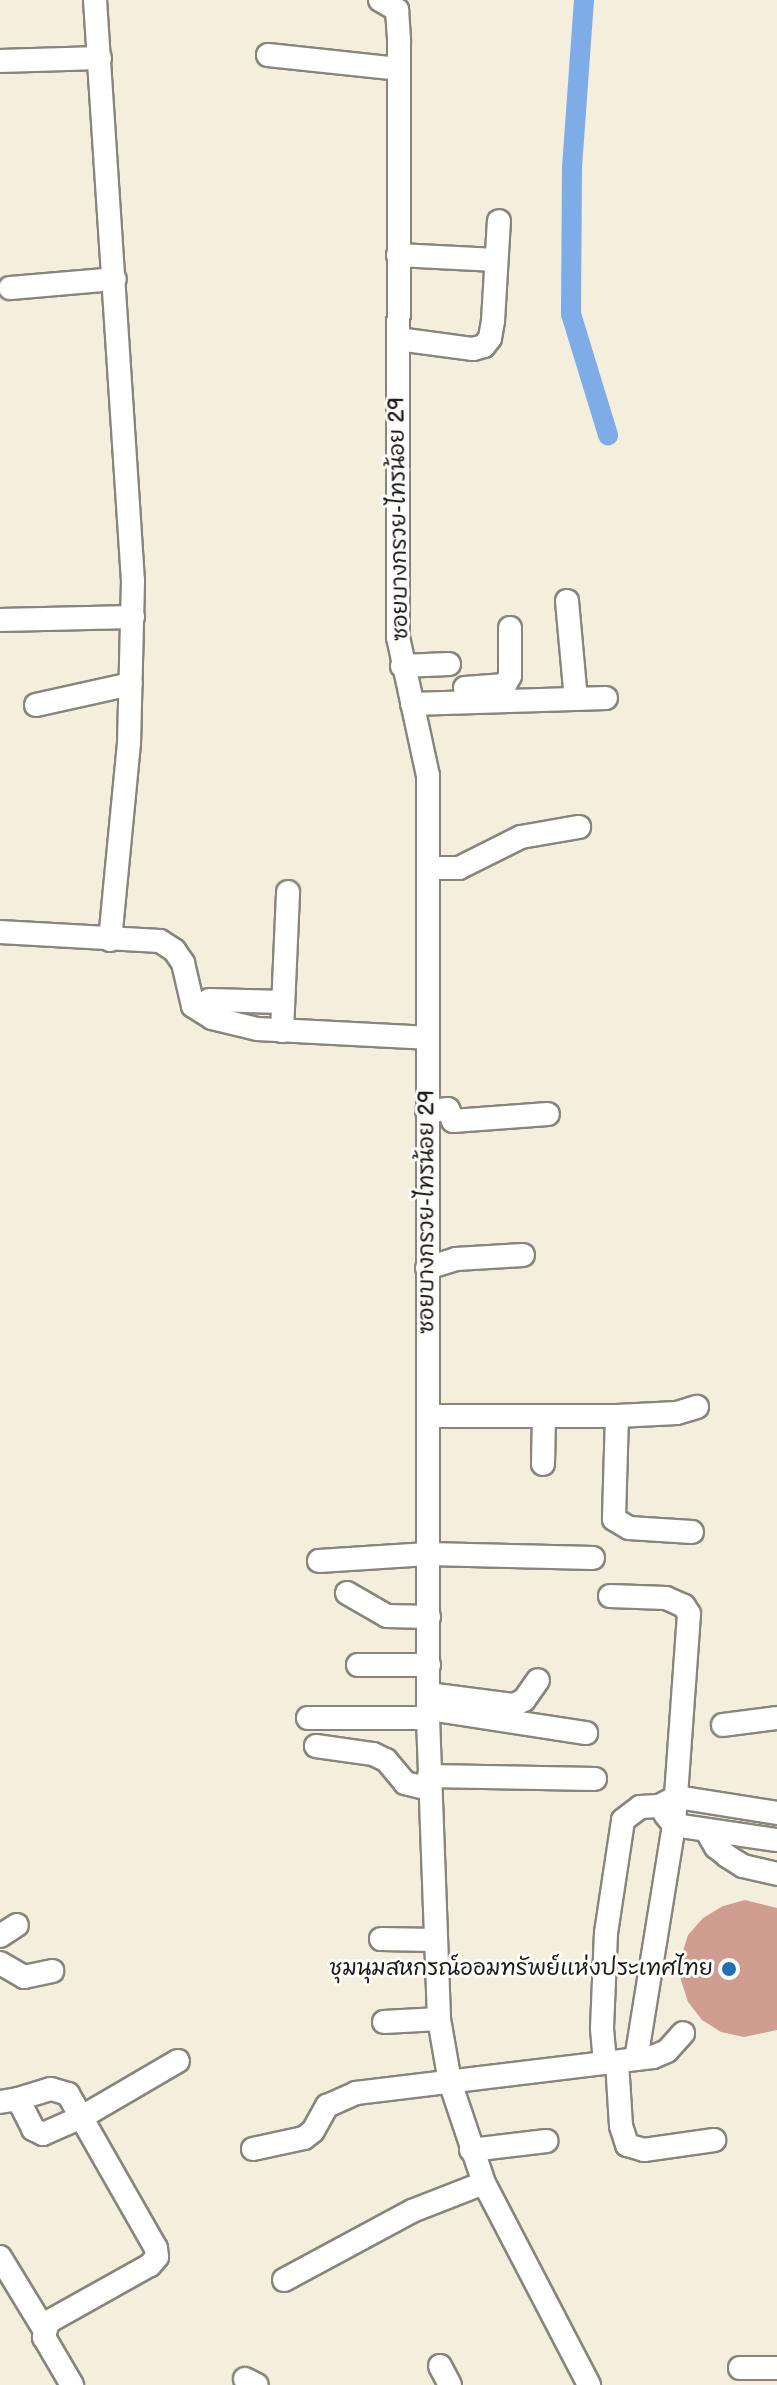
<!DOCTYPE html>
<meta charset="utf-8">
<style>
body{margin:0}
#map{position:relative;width:777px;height:2385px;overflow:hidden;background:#f3efdc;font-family:"Balsamiq Sans","Playpen Sans Thai",sans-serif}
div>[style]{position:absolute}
.canal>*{height:20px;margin:-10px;padding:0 10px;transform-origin:10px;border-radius:10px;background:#7dace7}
.building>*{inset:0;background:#d09e91}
.roads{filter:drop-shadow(2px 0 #88867c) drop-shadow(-2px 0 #88867c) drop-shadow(0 2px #88867c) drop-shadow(0 -2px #88867c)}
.minor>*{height:22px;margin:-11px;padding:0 11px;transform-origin:11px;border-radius:11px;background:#fff}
.dots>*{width:22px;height:22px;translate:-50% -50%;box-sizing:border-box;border:4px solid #fdfcf7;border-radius:50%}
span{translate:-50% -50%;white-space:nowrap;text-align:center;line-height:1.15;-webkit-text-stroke:6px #fdfcf7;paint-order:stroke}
.street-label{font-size:22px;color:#1c1c1c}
.poi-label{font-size:22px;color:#1c1c1c}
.right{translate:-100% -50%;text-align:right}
</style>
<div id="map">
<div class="canal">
<div style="left:584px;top:0;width:168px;rotate:94.1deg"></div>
<div style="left:572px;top:168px;width:146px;rotate:90.4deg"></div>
<div style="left:571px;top:314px;width:127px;rotate:73deg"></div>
</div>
<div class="building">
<div style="clip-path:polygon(745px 1900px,777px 1908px,777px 2030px,744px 2037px,721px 2032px,702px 2020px,688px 2002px,681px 1980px,681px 1957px,688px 1935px,703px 1918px,723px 1906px)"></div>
</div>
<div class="roads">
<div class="minor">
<div style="left:95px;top:0;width:582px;rotate:86.26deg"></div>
<div style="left:133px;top:581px;width:162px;rotate:91.4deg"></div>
<div style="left:129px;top:743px;width:198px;rotate:95.5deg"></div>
<div style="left:380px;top:0;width:20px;rotate:30deg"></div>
<div style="left:397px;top:10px;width:31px;rotate:86deg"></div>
<div style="left:399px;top:41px;width:596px;rotate:90.1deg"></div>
<div style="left:398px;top:637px;width:142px;rotate:77.8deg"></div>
<div style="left:428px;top:776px;width:942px;rotate:90deg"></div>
<div style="left:428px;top:1718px;width:301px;rotate:87.9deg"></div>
<div style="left:439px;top:2019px;width:64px;rotate:80.1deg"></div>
<div style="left:450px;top:2082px;width:107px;rotate:71.4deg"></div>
<div style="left:484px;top:2183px;width:228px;rotate:62.5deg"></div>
<div style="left:268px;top:55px;width:131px;rotate:6.1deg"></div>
<div style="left:0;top:61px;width:100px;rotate:-1.7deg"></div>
<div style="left:398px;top:255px;width:98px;rotate:2.9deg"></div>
<div style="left:10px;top:288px;width:105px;rotate:-4.9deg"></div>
<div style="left:398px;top:339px;width:76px;rotate:7.6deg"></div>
<div style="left:473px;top:349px;width:11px;rotate:-15deg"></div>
<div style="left:484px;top:346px;width:10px;rotate:-53deg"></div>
<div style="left:490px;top:338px;width:17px;rotate:-80deg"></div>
<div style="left:493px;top:321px;width:100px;rotate:-86.6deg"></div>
<div style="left:567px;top:601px;width:98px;rotate:84.8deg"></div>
<div style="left:0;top:620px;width:133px;rotate:-1.3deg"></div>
<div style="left:402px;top:666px;width:47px;rotate:-2.4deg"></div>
<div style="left:465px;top:688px;width:40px;rotate:-4.3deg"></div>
<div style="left:505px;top:685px;width:10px;rotate:-61deg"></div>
<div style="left:510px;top:676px;width:48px;rotate:-90deg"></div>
<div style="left:412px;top:704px;width:194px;rotate:-1.8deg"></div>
<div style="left:36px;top:705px;width:97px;rotate:-12.5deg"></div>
<div style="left:428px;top:868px;width:31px"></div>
<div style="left:459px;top:868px;width:69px;rotate:-26.6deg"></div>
<div style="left:521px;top:837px;width:59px;rotate:-9.8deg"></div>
<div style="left:0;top:932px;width:160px;rotate:3.2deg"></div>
<div style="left:160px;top:941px;width:17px;rotate:33deg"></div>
<div style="left:174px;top:950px;width:16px;rotate:55deg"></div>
<div style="left:183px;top:963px;width:44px;rotate:76.9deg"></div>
<div style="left:193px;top:1006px;width:22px;rotate:32deg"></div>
<div style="left:212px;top:1018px;width:46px;rotate:13.7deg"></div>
<div style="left:257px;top:1029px;width:169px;rotate:3deg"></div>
<div style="left:209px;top:1000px;width:74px;rotate:1.5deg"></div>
<div style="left:282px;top:1031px;width:139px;rotate:-87.5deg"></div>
<div style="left:427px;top:1111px;width:21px;rotate:-5deg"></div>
<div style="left:448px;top:1109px;width:13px;rotate:67deg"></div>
<div style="left:453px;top:1121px;width:95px;rotate:-4.2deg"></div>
<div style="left:427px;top:1268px;width:30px;rotate:-17deg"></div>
<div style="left:456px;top:1259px;width:67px;rotate:-3.4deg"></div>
<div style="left:429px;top:1416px;width:188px"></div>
<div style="left:617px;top:1416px;width:103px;rotate:91.7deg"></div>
<div style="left:614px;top:1519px;width:17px;rotate:31deg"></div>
<div style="left:629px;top:1528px;width:63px;rotate:3.6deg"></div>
<div style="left:617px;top:1416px;width:60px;rotate:-2.9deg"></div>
<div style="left:677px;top:1413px;width:21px;rotate:-17deg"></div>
<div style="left:543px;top:1464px;width:48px;rotate:-88.8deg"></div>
<div style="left:319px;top:1561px;width:109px;rotate:-3.7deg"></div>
<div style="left:428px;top:1554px;width:165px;rotate:1.4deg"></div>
<div style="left:347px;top:1593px;width:46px;rotate:29.9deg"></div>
<div style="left:387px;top:1616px;width:42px;rotate:1.4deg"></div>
<div style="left:610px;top:1596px;width:56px;rotate:2deg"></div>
<div style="left:666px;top:1598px;width:20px;rotate:24deg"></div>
<div style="left:684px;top:1606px;width:9px;rotate:58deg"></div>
<div style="left:689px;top:1614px;width:212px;rotate:94.1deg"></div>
<div style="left:674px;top:1825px;width:237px;rotate:99.2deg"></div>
<div style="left:358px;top:1665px;width:71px"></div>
<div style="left:428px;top:1694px;width:87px;rotate:7.3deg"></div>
<div style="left:514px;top:1705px;width:11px;rotate:-27deg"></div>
<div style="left:524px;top:1700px;width:24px;rotate:-55deg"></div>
<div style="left:429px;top:1709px;width:159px;rotate:8.7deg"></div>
<div style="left:308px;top:1718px;width:120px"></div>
<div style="left:723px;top:1725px;width:54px;rotate:-7.4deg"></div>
<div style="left:316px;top:1746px;width:58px;rotate:8deg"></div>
<div style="left:373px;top:1754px;width:14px;rotate:25deg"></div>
<div style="left:386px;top:1760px;width:30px;rotate:50deg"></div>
<div style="left:405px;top:1783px;width:25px;rotate:14deg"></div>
<div style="left:429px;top:1776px;width:166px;rotate:1deg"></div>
<div style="left:665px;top:1814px;width:14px;rotate:51deg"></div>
<div style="left:674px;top:1825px;width:104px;rotate:8.3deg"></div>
<div style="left:706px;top:1830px;width:20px;rotate:60deg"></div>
<div style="left:716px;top:1847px;width:14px;rotate:39deg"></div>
<div style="left:727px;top:1856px;width:19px;rotate:32deg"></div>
<div style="left:743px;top:1866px;width:35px;rotate:13deg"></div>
<div style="left:0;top:1936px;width:20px;rotate:-33deg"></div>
<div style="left:381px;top:1939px;width:53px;rotate:1.1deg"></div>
<div style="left:0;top:1963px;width:28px;rotate:30deg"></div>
<div style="left:24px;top:1977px;width:29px;rotate:-12deg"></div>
<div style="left:384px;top:2022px;width:55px;rotate:-3.1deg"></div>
<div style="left:617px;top:2062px;width:64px;rotate:86.4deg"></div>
<div style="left:621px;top:2126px;width:20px;rotate:72deg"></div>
<div style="left:627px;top:2145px;width:18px;rotate:16deg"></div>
<div style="left:644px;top:2150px;width:71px;rotate:-8.1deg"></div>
<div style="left:605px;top:2063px;width:35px;rotate:-95deg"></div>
<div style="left:602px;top:2028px;width:95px;rotate:-87.6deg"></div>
<div style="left:606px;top:1933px;width:114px;rotate:-81.4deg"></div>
<div style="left:623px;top:1820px;width:21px;rotate:-37deg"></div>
<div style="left:640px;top:1807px;width:19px;rotate:-3deg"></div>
<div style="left:659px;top:1806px;width:20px;rotate:-27deg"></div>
<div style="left:677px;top:1797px;width:101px;rotate:9.1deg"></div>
<div style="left:18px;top:2099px;width:34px;rotate:-17deg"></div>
<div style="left:51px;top:2089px;width:18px;rotate:16deg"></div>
<div style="left:68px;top:2094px;width:177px;rotate:60.3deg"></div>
<div style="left:156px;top:2248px;width:9px;rotate:84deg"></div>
<div style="left:157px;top:2257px;width:11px;rotate:131deg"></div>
<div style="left:150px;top:2265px;width:117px;rotate:150.8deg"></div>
<div style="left:48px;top:2322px;width:16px;rotate:105deg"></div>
<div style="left:44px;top:2337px;width:56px;rotate:59.7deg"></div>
<div style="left:0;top:2102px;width:18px;rotate:-9deg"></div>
<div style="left:18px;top:2099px;width:34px;rotate:63deg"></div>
<div style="left:33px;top:2129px;width:11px;rotate:27deg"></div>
<div style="left:43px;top:2134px;width:43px;rotate:-23.6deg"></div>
<div style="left:82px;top:2117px;width:111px;rotate:-30.3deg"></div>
<div style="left:253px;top:2149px;width:52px;rotate:-12.2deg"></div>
<div style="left:304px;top:2138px;width:11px;rotate:-38deg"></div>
<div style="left:313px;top:2131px;width:29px;rotate:-61deg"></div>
<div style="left:327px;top:2106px;width:32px;rotate:-24deg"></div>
<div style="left:356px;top:2093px;width:299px;rotate:-6.9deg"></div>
<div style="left:653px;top:2057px;width:15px;rotate:-23deg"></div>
<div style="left:667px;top:2051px;width:24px;rotate:-48deg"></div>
<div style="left:471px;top:2150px;width:76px;rotate:-6.8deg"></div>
<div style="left:0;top:2257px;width:84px;rotate:58.6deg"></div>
<div style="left:284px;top:2280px;width:145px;rotate:-28.3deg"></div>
<div style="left:412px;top:2211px;width:77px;rotate:-21.3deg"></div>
<div style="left:440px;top:2366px;width:21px;rotate:62deg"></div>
<div style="left:740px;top:2368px;width:37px"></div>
<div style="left:245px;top:2379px;width:13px;rotate:27deg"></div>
</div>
</div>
<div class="dots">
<div style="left:729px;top:1969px;background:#1f6fb2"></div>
</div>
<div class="street-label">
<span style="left:399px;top:519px;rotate:-91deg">ซอยบางกรวย-ไทรน้อย 29</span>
<span style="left:427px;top:1212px;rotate:-90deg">ซอยบางกรวย-ไทรน้อย 29</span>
</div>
<div class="poi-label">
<span class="right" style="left:713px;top:1969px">ชุมนุมสหกรณ์ออมทรัพย์แห่งประเทศไทย</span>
</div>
</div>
